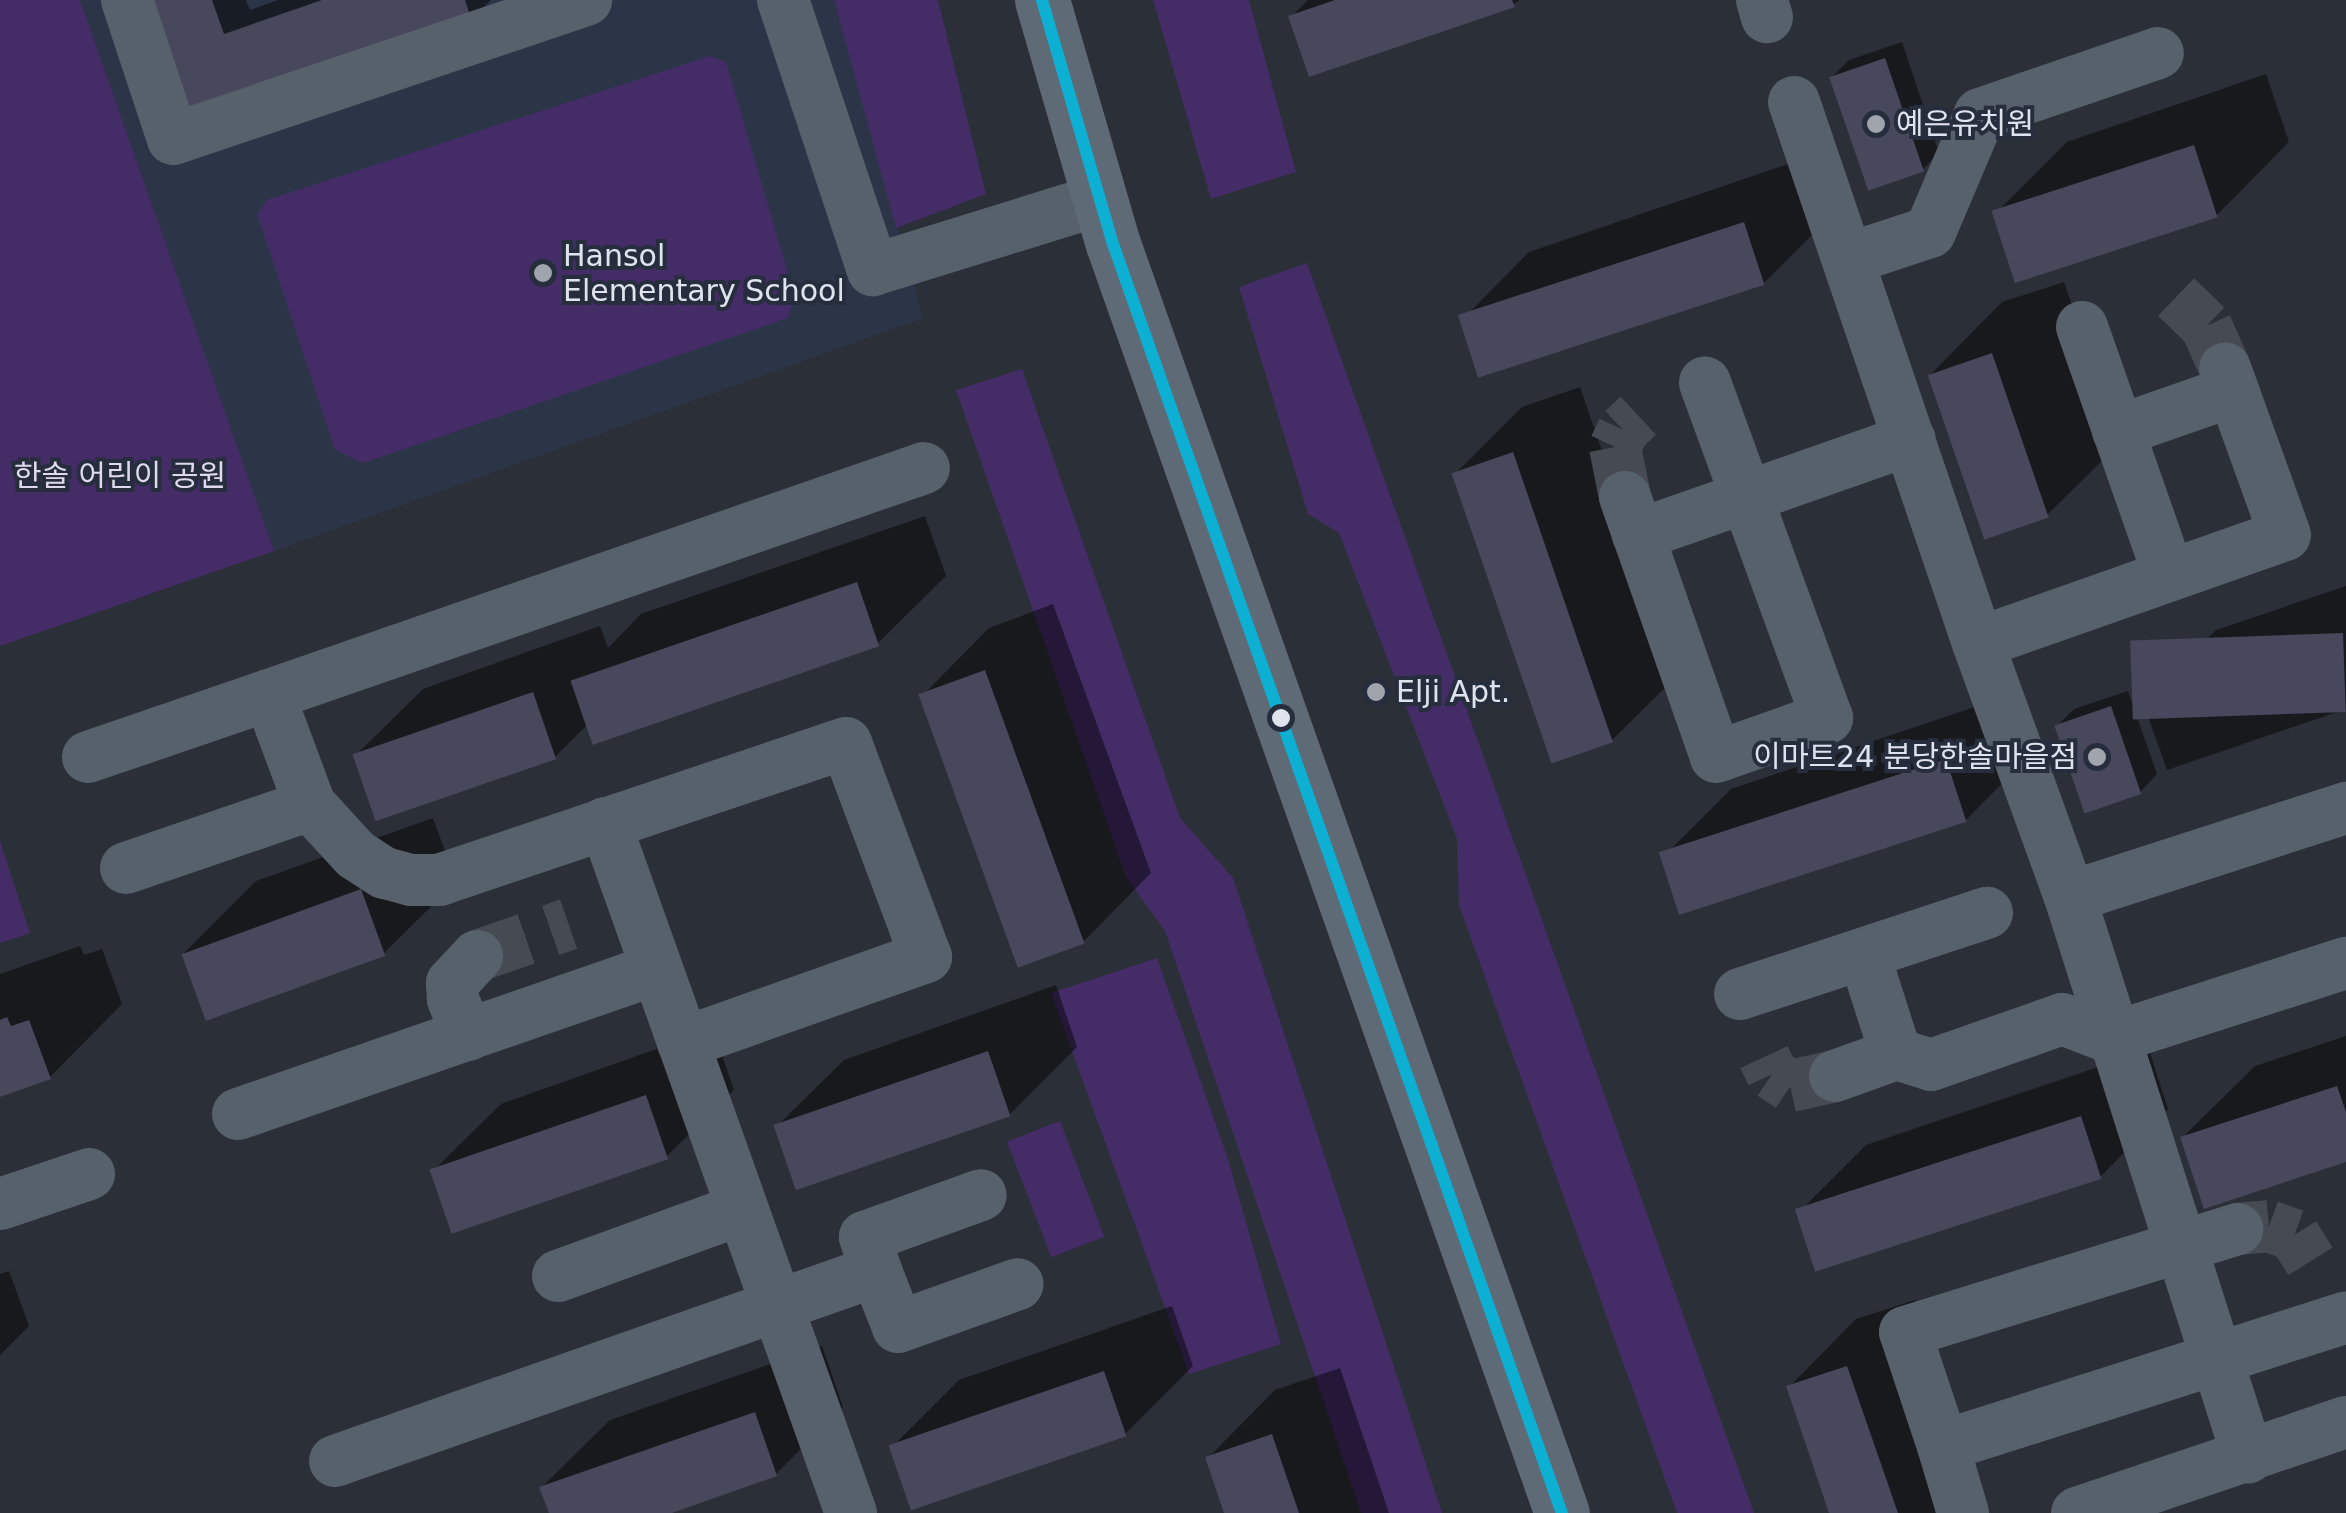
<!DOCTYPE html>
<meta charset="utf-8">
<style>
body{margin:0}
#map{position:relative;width:2346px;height:1513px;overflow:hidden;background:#2b2f37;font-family:"DejaVu Sans","Noto Sans KR",sans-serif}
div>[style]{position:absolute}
.built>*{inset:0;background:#2c3547}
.green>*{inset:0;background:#442c67;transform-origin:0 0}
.shadow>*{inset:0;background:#0007}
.building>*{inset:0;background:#47485b;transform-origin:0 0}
.minor-tunnel>*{height:52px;margin-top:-26px;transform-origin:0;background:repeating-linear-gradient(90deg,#464a52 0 52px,transparent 0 78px)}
.minor>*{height:52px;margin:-26px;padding:0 26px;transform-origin:26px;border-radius:26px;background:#57616b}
.major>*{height:55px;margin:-27.5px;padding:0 27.5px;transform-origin:27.5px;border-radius:27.5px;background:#5e6b77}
.bus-1>*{height:12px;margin:-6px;padding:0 6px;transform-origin:6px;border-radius:6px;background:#0dafd3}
.dots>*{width:28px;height:28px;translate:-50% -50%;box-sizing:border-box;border:5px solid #262d3c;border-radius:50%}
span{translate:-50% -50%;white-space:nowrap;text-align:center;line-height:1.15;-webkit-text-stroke:8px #262d3c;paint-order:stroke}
.poi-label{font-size:30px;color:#dee3ed}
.left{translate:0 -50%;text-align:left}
.right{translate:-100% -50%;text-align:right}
.park-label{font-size:30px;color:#dfd8ee}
</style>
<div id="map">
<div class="built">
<div style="clip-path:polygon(80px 0,834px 0,923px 318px,274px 551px)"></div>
</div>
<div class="green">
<div style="clip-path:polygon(0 0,80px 0,274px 551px,0 646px)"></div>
<div style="clip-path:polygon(834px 0,938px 0,986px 194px,896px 228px)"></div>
<div style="clip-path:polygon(1153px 0,1249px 0,1296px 172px,1211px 199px)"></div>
<div style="clip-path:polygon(710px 56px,726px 62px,795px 297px,788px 318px,363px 463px,335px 450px,257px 214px,267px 200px)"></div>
<div style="clip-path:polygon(1307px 263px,1754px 1513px,1677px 1513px,1459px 905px,1457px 839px,1339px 533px,1308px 514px,1239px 287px)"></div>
<div style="clip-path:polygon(1022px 369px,1180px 818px,1233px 878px,1442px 1513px,1361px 1513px,1165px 931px,1126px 877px,956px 390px)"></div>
<div style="clip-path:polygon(0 841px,30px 933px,0 943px)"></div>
<div style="clip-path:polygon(1157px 958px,1227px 1156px,1281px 1344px,1189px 1374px,1051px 993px)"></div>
<div style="left:1060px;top:1121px;width:124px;height:57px;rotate:69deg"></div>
</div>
<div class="shadow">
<div style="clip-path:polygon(150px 0,246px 0,250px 10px,278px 0,491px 0,471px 20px,278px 83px)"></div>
<div style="clip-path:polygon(1308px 0,1519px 0,1513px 5px,1291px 17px)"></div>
<div style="clip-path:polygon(1902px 42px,1939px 153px,1922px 170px,1832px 77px,1849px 60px)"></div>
<div style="clip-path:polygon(2266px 74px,2289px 142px,2217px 215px,1994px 215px,2067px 142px)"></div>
<div style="clip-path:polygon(1812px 156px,1832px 215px,1764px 283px,1462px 320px,1529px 252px)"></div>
<div style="clip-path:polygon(2064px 282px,2120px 443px,2047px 515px,1930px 375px,2002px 302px)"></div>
<div style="clip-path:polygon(1580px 387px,1679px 674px,1611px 741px,1455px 474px,1522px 407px)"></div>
<div style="clip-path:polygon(925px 516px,946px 576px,878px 643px,588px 724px,555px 757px,355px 756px,423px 689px,600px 626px,608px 648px,641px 614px)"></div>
<div style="clip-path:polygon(2346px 586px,2346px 709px,2167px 770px,2143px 702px,2216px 630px)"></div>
<div style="clip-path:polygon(1053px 604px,1151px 873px,1084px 941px,922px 696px,989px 628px)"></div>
<div style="clip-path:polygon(2128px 691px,2157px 774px,2140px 792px,2057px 726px,2074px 709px)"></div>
<div style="clip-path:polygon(2013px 694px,2033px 752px,1966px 820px,1663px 857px,1731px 789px)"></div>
<div style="clip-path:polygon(433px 818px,456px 882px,383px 954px,184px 953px,256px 881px)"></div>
<div style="clip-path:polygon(80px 946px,84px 955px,102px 949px,122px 1004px,50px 1077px,0 1094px,0 974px)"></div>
<div style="clip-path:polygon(1056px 985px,1077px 1047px,1010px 1114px,776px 1127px,844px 1060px)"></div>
<div style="clip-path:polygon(713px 1029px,734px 1090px,666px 1157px,433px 1171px,501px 1104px)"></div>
<div style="clip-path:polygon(2346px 1036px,2346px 1160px,2183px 1137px,2255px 1066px)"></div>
<div style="clip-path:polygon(2149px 1050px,2168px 1109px,2101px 1176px,1798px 1213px,1866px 1145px)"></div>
<div style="clip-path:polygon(9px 1271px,29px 1326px,0 1355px,0 1274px)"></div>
<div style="clip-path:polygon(1915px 1300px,1988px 1513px,1832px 1513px,1789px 1387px,1856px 1319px)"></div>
<div style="clip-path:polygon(1172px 1306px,1193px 1366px,1125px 1434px,892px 1447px,959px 1380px)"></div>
<div style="clip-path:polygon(822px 1346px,843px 1407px,776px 1474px,664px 1513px,551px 1513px,542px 1487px,610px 1420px)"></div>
<div style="clip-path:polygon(1340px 1368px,1389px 1513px,1227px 1513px,1208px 1458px,1275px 1390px)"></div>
</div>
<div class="building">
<div style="clip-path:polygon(147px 0,212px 0,224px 34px,322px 0,465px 0,472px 22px,185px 109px)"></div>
<div style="clip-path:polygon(1335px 0,1512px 0,1515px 7px,1309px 77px,1288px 16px)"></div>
<div style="left:1885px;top:58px;width:120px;height:59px;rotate:71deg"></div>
<div style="left:2194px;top:145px;width:76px;height:213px;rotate:72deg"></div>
<div style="left:1744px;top:222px;width:66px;height:301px;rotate:72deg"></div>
<div style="left:1992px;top:353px;width:174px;height:68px;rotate:71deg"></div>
<div style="left:1513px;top:452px;width:307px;height:65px;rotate:71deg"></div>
<div style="left:857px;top:582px;width:68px;height:303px;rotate:71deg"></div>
<div style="left:2343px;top:633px;width:79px;height:213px;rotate:88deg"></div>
<div style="left:985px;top:670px;width:291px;height:71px;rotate:70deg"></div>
<div style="left:533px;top:692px;width:71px;height:191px;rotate:71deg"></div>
<div style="left:2111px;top:706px;width:93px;height:60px;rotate:71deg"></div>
<div style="left:1946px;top:759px;width:66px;height:302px;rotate:72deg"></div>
<div style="left:361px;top:889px;width:71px;height:191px;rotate:70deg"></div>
<div style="clip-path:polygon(7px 1017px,11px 1026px,29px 1020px,51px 1079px,0 1097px,0 1020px)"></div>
<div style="left:988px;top:1051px;width:69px;height:227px;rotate:71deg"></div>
<div style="clip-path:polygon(2337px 1086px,2346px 1112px,2346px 1162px,2204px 1209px,2180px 1137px)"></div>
<div style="left:646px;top:1095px;width:68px;height:229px;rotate:71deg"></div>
<div style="left:2081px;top:1116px;width:66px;height:301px;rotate:72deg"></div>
<div style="clip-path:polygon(1847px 1366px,1898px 1513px,1829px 1513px,1786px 1386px)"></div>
<div style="left:1104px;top:1371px;width:69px;height:228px;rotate:71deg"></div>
<div style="clip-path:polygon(755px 1412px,777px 1476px,672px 1513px,549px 1513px,539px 1487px)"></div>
<div style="clip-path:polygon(1272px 1434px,1299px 1513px,1224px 1513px,1205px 1457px)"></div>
</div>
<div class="minor-tunnel">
<div style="left:2176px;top:297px;width:42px;rotate:44deg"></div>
<div style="left:2206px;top:326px;width:46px;rotate:65.7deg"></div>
<div style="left:1625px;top:497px;width:51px;rotate:-101.3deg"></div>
<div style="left:1615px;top:447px;width:19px;rotate:-65deg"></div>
<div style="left:1623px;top:430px;width:21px;rotate:-43deg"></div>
<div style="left:477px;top:956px;width:97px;rotate:-19.2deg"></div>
<div style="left:1764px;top:1057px;width:19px;rotate:65deg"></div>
<div style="left:1772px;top:1074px;width:22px;rotate:34deg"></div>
<div style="left:1790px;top:1086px;width:46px;rotate:-12.5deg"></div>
<div style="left:2237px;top:1229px;width:32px;rotate:-5deg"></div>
<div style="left:2269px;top:1226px;width:27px;rotate:20deg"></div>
<div style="left:2294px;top:1235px;width:31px;rotate:58deg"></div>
</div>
<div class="minor">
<div style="left:127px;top:0;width:146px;rotate:71.7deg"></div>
<div style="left:173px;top:139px;width:436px;rotate:-18.6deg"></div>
<div style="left:783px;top:0;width:285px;rotate:71.6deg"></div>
<div style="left:873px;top:270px;width:237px;rotate:-17.2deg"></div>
<div style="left:1762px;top:0;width:18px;rotate:74deg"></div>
<div style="left:1794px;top:102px;width:571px;rotate:71.22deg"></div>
<div style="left:1978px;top:643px;width:270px;rotate:70.1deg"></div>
<div style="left:2070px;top:897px;width:588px;rotate:72.37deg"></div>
<div style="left:1848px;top:259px;width:86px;rotate:-18.2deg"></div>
<div style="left:1930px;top:232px;width:128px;rotate:-67deg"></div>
<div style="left:1980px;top:114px;width:188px;rotate:-18.9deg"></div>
<div style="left:2082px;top:327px;width:263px;rotate:70.7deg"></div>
<div style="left:2118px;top:431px;width:122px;rotate:-19.2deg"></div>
<div style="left:1625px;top:497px;width:275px;rotate:70.7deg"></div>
<div style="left:1716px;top:757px;width:118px;rotate:-19.4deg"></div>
<div style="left:1827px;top:718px;width:357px;rotate:-110deg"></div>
<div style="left:1638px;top:535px;width:288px;rotate:-19.3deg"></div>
<div style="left:1978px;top:643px;width:325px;rotate:-19.4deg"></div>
<div style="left:2285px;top:535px;width:177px;rotate:-109.8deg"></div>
<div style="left:88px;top:757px;width:191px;rotate:-18.9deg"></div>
<div style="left:605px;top:823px;width:733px;rotate:70.38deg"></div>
<div style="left:126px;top:868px;width:194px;rotate:-18.9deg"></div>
<div style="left:2070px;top:897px;width:290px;rotate:-17.9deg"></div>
<div style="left:1864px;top:954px;width:105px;rotate:72.3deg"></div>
<div style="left:1896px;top:1054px;width:37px;rotate:17deg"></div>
<div style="left:1931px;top:1065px;width:139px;rotate:-19.3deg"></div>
<div style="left:2062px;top:1019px;width:53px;rotate:20.8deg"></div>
<div style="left:2112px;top:1038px;width:246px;rotate:-17.8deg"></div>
<div style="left:1740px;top:994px;width:260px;rotate:-18.2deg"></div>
<div style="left:468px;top:1035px;width:39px;rotate:-113deg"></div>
<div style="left:453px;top:999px;width:16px;rotate:-94deg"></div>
<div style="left:452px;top:983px;width:37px;rotate:-47deg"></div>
<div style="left:683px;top:1043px;width:258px;rotate:-19.5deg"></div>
<div style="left:926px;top:957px;width:228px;rotate:-110.5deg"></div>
<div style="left:846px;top:743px;width:428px;rotate:161.4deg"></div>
<div style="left:440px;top:880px;width:29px;rotate:180deg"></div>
<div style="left:411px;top:880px;width:28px;rotate:-165deg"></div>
<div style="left:384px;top:873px;width:33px;rotate:-147deg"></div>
<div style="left:356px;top:855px;width:68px;rotate:-132.6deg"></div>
<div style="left:310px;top:805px;width:117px;rotate:-110.4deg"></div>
<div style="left:269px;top:695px;width:693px;rotate:-19.11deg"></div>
<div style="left:1835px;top:1076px;width:65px;rotate:-19.8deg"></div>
<div style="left:238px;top:1114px;width:442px;rotate:-19.1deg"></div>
<div style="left:0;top:1204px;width:94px;rotate:-18.6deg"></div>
<div style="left:876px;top:1271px;width:60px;rotate:68.6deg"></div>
<div style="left:898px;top:1327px;width:127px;rotate:-19.7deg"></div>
<div style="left:558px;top:1276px;width:196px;rotate:-20deg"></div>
<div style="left:1943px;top:1446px;width:120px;rotate:-108.4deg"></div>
<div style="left:1905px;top:1332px;width:348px;rotate:-17.2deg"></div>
<div style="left:335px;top:1461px;width:573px;rotate:-19.35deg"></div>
<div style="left:876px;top:1271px;width:36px;rotate:-108deg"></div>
<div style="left:865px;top:1237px;width:123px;rotate:-19.9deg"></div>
<div style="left:1963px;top:1513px;width:70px;rotate:-106.6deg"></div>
<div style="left:1943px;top:1446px;width:423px;rotate:-17.7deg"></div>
<div style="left:2077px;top:1513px;width:284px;rotate:-18.7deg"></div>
</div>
<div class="major">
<div style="left:1042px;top:0;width:254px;rotate:73.8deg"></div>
<div style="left:1113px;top:244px;width:1346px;rotate:70.52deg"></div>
</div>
<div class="bus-1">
<div style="left:1042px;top:0;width:254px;rotate:73.8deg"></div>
<div style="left:1113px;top:244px;width:1346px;rotate:70.52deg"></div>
</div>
<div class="dots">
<div style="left:1876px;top:124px;background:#9fa4ad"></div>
<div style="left:543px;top:273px;background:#9fa4ad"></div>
<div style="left:1376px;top:692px;background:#9fa4ad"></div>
<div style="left:1281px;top:718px;background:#dee3ed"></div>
<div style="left:2097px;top:757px;background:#9fa4ad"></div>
</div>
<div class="poi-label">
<span class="left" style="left:1896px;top:124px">예은유치원</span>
<span class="left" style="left:563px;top:273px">Hansol<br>Elementary School</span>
<span class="left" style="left:1396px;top:692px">Elji Apt.</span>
<span class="right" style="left:2077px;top:757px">이마트24 분당한솔마을점</span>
</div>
<div class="park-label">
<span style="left:120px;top:476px">한솔 어린이 공원</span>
</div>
</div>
